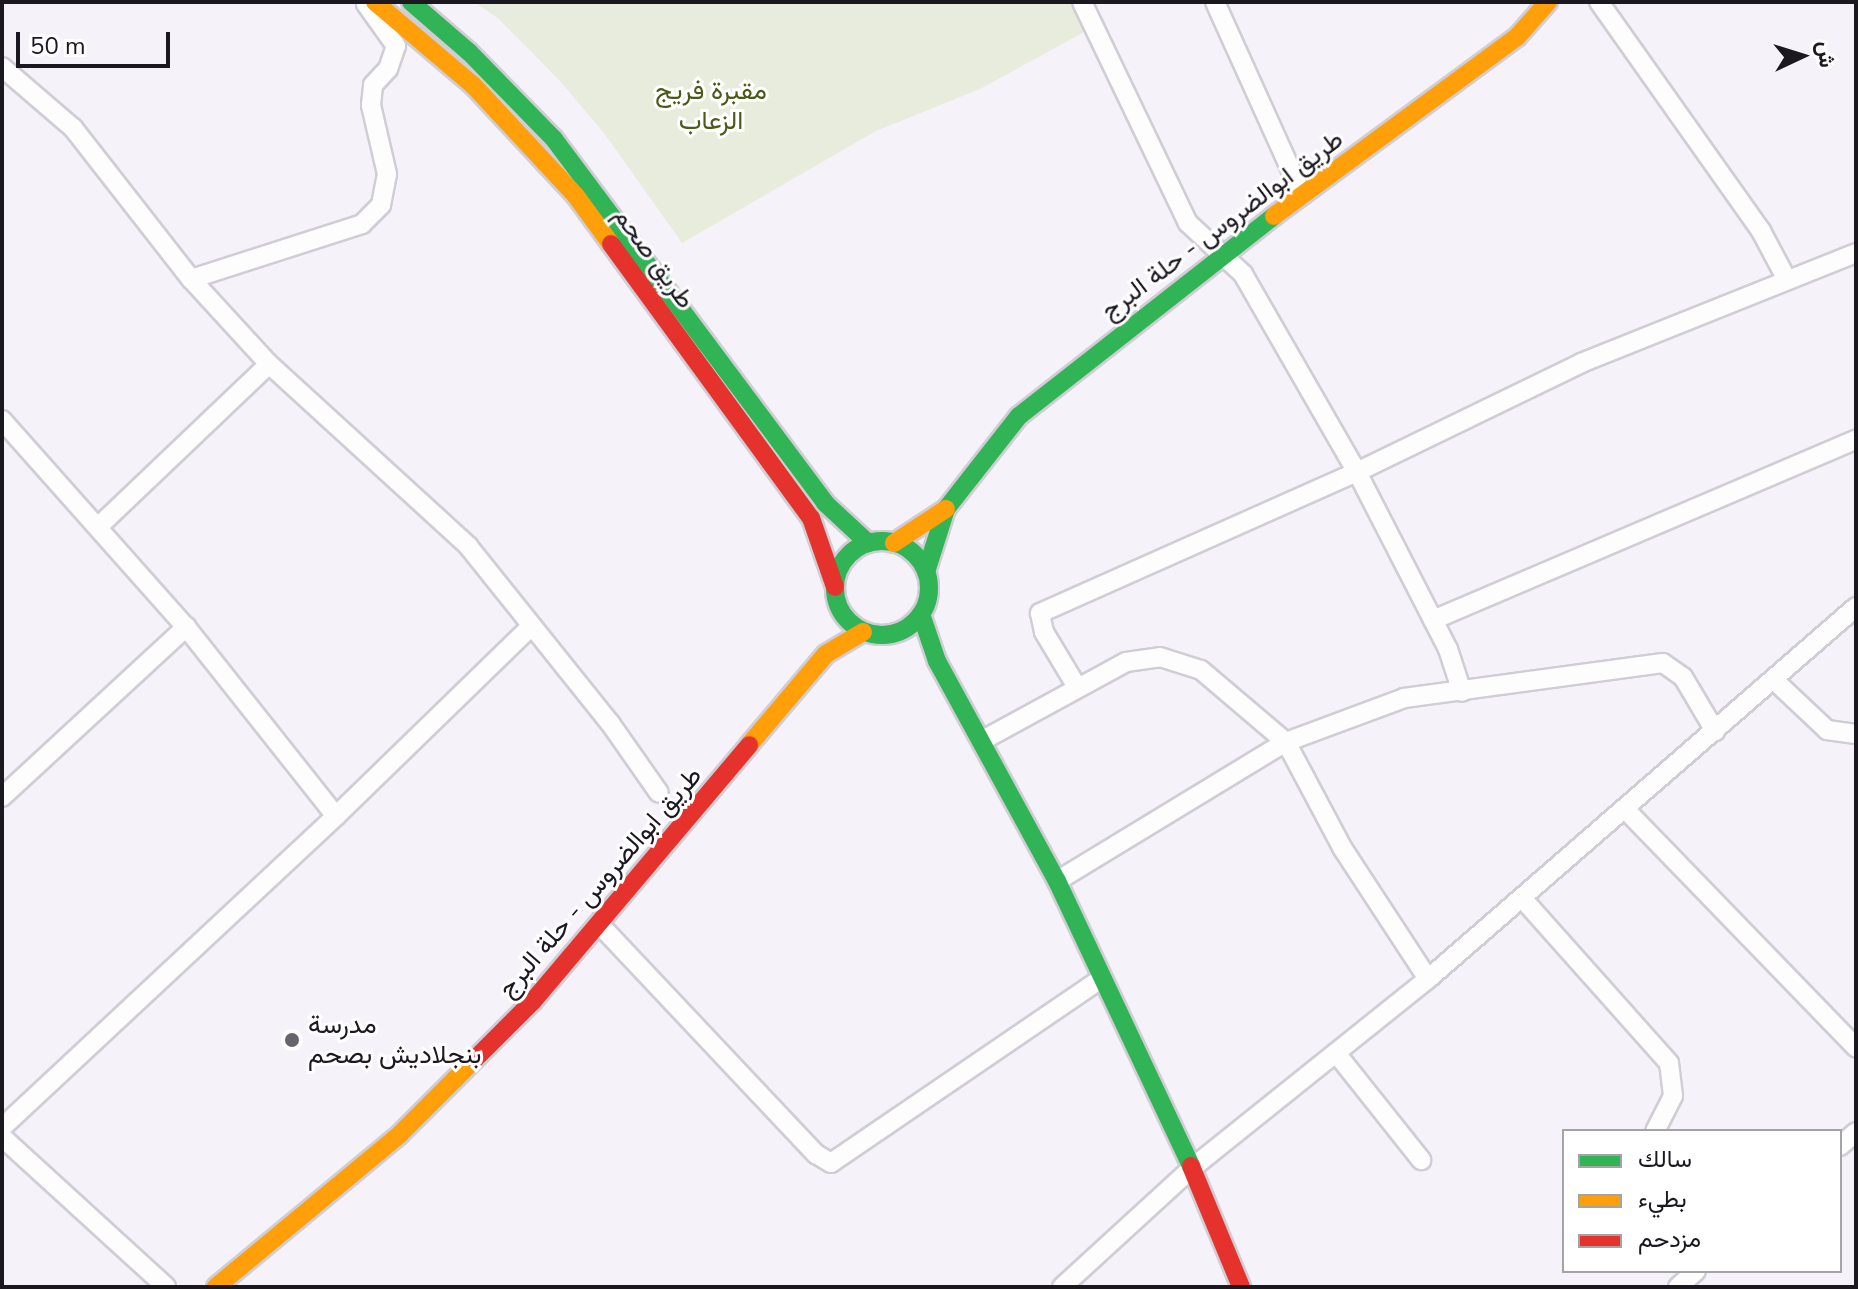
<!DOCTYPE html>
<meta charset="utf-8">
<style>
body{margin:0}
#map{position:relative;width:1858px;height:1289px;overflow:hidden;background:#f5f2fa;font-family:"Nunito Sans",Vazirmatn,sans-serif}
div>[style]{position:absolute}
.green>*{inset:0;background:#e8ecdc}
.roads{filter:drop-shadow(2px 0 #d0cdd5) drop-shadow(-2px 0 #d0cdd5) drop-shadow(0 2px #d0cdd5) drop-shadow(0 -2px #d0cdd5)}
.street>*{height:18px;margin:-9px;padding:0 9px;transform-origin:9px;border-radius:9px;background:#fefdfe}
.fast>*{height:18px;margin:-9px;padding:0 9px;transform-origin:9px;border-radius:9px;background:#30b455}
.fast>.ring{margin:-9px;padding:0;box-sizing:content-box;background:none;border:18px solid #30b455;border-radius:50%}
.slow>*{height:18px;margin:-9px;padding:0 9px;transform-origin:9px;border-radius:9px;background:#ff9f0a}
.jam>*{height:18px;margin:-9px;padding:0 9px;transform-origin:9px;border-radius:9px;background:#e5322d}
.dots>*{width:22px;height:22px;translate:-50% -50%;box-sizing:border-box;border:4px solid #fff;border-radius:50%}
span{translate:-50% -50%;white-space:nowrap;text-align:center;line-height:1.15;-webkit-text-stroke:6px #fff;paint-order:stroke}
.park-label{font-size:26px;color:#4d5917}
.street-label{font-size:26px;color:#1b1820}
.poi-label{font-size:26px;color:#1b1820}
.left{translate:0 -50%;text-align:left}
.frame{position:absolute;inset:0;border:4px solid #1b1820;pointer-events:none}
.legend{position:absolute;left:1562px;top:1129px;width:280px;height:144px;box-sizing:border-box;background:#fff;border:2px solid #a4a3a6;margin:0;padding:10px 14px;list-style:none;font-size:24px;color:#1b1820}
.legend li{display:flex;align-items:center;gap:16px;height:40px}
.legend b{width:40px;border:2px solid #a4a3a6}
.north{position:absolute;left:1762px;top:16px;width:80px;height:80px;-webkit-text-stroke:6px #fff;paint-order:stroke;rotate:86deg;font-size:22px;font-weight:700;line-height:32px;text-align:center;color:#1b1820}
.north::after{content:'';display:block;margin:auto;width:28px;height:36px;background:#1b1820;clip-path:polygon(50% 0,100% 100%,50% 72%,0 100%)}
.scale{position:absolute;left:16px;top:32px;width:154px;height:36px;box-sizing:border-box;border:4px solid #1b1820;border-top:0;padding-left:10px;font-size:24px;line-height:28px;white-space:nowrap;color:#1b1820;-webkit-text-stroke:6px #fff;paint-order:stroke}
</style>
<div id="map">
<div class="green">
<div style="clip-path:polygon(474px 2px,1072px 2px,1086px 31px,980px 89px,876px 131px,682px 243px,604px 133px,559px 80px,499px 19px)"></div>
</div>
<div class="roads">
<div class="street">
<div style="left:1082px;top:2px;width:245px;rotate:64.4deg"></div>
<div style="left:1188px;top:223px;width:75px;rotate:42.8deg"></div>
<div style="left:1243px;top:274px;width:228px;rotate:60.1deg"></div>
<div style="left:1357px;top:472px;width:199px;rotate:62.8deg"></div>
<div style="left:1448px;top:649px;width:45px;rotate:72deg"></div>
<div style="left:1215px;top:2px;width:212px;rotate:65.7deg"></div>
<div style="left:1599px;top:2px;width:281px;rotate:54.7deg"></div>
<div style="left:1761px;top:231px;width:53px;rotate:62deg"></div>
<div style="left:2px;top:67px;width:94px;rotate:40.7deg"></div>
<div style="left:73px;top:128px;width:192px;rotate:52deg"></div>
<div style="left:191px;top:279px;width:180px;rotate:-17.8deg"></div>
<div style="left:362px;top:224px;width:27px;rotate:-45deg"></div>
<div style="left:381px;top:205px;width:32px;rotate:-79deg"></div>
<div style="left:387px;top:174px;width:71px;rotate:-103.1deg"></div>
<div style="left:371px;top:105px;width:20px;rotate:-84deg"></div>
<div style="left:373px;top:85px;width:22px;rotate:-47deg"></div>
<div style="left:388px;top:69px;width:24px;rotate:-71deg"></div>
<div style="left:396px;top:46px;width:52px;rotate:-125.5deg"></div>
<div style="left:191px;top:279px;width:115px;rotate:47.5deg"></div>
<div style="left:269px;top:364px;width:270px;rotate:42.4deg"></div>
<div style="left:468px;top:546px;width:227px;rotate:51.3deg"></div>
<div style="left:610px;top:723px;width:85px;rotate:55deg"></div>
<div style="left:2px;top:420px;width:277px;rotate:48.4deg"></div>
<div style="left:186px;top:627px;width:241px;rotate:51.6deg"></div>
<div style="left:336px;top:816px;width:457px;rotate:137deg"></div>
<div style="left:98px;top:527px;width:236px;rotate:-43.6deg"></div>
<div style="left:1433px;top:620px;width:460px;rotate:-23.1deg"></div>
<div style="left:1774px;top:680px;width:73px;rotate:43.3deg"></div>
<div style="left:1827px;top:730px;width:29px;rotate:8deg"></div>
<div style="left:1077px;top:687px;width:64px;rotate:-121deg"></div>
<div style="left:1044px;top:632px;width:19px;rotate:-102deg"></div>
<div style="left:1040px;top:613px;width:347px;rotate:-24deg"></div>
<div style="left:1357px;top:472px;width:249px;rotate:-25.9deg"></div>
<div style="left:1581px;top:363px;width:296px;rotate:-21.8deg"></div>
<div style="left:983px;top:740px;width:163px;rotate:-28.6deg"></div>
<div style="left:1126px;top:662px;width:34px;rotate:-8deg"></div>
<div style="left:1160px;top:657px;width:43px;rotate:17.6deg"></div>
<div style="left:1201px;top:670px;width:111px;rotate:40.3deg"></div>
<div style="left:1286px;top:742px;width:121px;rotate:62deg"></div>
<div style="left:1343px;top:849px;width:155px;rotate:56.8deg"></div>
<div style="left:2px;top:797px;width:251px;rotate:-42.7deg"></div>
<div style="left:1625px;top:809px;width:332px;rotate:45.9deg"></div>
<div style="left:336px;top:816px;width:269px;rotate:-44.2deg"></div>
<div style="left:1057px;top:881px;width:268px;rotate:-31.3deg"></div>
<div style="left:1286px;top:742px;width:126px;rotate:-20.4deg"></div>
<div style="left:1404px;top:698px;width:261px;rotate:-7.7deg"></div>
<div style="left:1663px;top:663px;width:24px;rotate:35deg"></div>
<div style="left:1683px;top:677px;width:63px;rotate:59.3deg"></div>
<div style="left:1522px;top:898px;width:221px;rotate:48.3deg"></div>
<div style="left:1669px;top:1063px;width:33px;rotate:83deg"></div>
<div style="left:1673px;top:1096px;width:39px;rotate:117deg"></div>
<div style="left:600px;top:925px;width:315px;rotate:46.7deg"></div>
<div style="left:816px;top:1154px;width:17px;rotate:31deg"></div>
<div style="left:831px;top:1163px;width:328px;rotate:-34.3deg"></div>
<div style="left:1336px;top:1053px;width:137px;rotate:51.5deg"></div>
<div style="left:2px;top:1137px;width:222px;rotate:42.4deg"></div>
<div style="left:1840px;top:1146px;width:21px;rotate:-41deg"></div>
<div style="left:1062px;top:1287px;width:176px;rotate:-42.5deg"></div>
<div style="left:1192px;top:1168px;width:302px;rotate:-38.7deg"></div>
<div style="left:1428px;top:979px;width:567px;rotate:-41deg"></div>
<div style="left:1678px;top:1287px;width:24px;rotate:-42deg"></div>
</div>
<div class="fast">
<div style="left:411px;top:2px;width:77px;rotate:40.8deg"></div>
<div style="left:469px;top:52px;width:122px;rotate:45.7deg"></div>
<div style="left:554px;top:139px;width:454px;rotate:53.3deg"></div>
<div style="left:825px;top:503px;width:59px;rotate:42.9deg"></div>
<div class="ring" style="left:835px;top:541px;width:76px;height:76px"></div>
<div style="left:926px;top:572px;width:66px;rotate:-72.4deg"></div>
<div style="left:946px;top:509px;width:118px;rotate:-51.9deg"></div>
<div style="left:1019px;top:416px;width:324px;rotate:-38.1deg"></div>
<div style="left:921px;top:614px;width:50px;rotate:71.2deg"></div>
<div style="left:937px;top:661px;width:251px;rotate:61.4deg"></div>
<div style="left:1057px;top:881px;width:315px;rotate:64.8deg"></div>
</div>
<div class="slow">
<div style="left:375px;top:2px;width:128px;rotate:40.3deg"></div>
<div style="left:473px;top:85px;width:151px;rotate:47.1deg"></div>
<div style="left:576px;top:196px;width:59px;rotate:53.9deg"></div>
<div style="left:1274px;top:216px;width:302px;rotate:-36.4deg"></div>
<div style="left:1517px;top:37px;width:47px;rotate:-48.5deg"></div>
<div style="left:894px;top:543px;width:62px;rotate:-33.2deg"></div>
<div style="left:749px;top:745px;width:119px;rotate:-49.8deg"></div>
<div style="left:826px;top:654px;width:43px;rotate:-30.7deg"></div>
<div style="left:216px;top:1287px;width:239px;rotate:-39.7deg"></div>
<div style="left:400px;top:1134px;width:106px;rotate:-45deg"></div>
</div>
<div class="jam">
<div style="left:611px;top:244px;width:339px;rotate:53.9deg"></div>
<div style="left:811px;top:518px;width:73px;rotate:70.8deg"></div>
<div style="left:475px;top:1059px;width:82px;rotate:-45deg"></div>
<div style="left:533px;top:1001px;width:335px;rotate:-49.8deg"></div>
<div style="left:1191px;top:1166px;width:131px;rotate:67.5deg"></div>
</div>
</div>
<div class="dots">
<div style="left:292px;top:1040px;background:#67646c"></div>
</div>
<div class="park-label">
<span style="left:711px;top:106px">مقبرة فريج<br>الزعاب</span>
</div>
<div class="street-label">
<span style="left:1222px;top:225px;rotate:-37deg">طريق ابوالضروس - حلة البرج</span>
<span style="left:654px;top:258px;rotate:54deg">طريق صحم</span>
<span style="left:600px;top:882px;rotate:-49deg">طريق ابوالضروس - حلة البرج</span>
</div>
<div class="poi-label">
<span class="left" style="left:308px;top:1040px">مدرسة<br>بنجلاديش بصحم</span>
</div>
<div class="frame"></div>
<ul class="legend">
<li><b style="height:10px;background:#30b455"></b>سالك</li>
<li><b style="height:10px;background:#ff9f0a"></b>بطيء</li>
<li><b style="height:10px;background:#e5322d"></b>مزدحم</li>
</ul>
<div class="north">ش</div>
<div class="scale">50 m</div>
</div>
